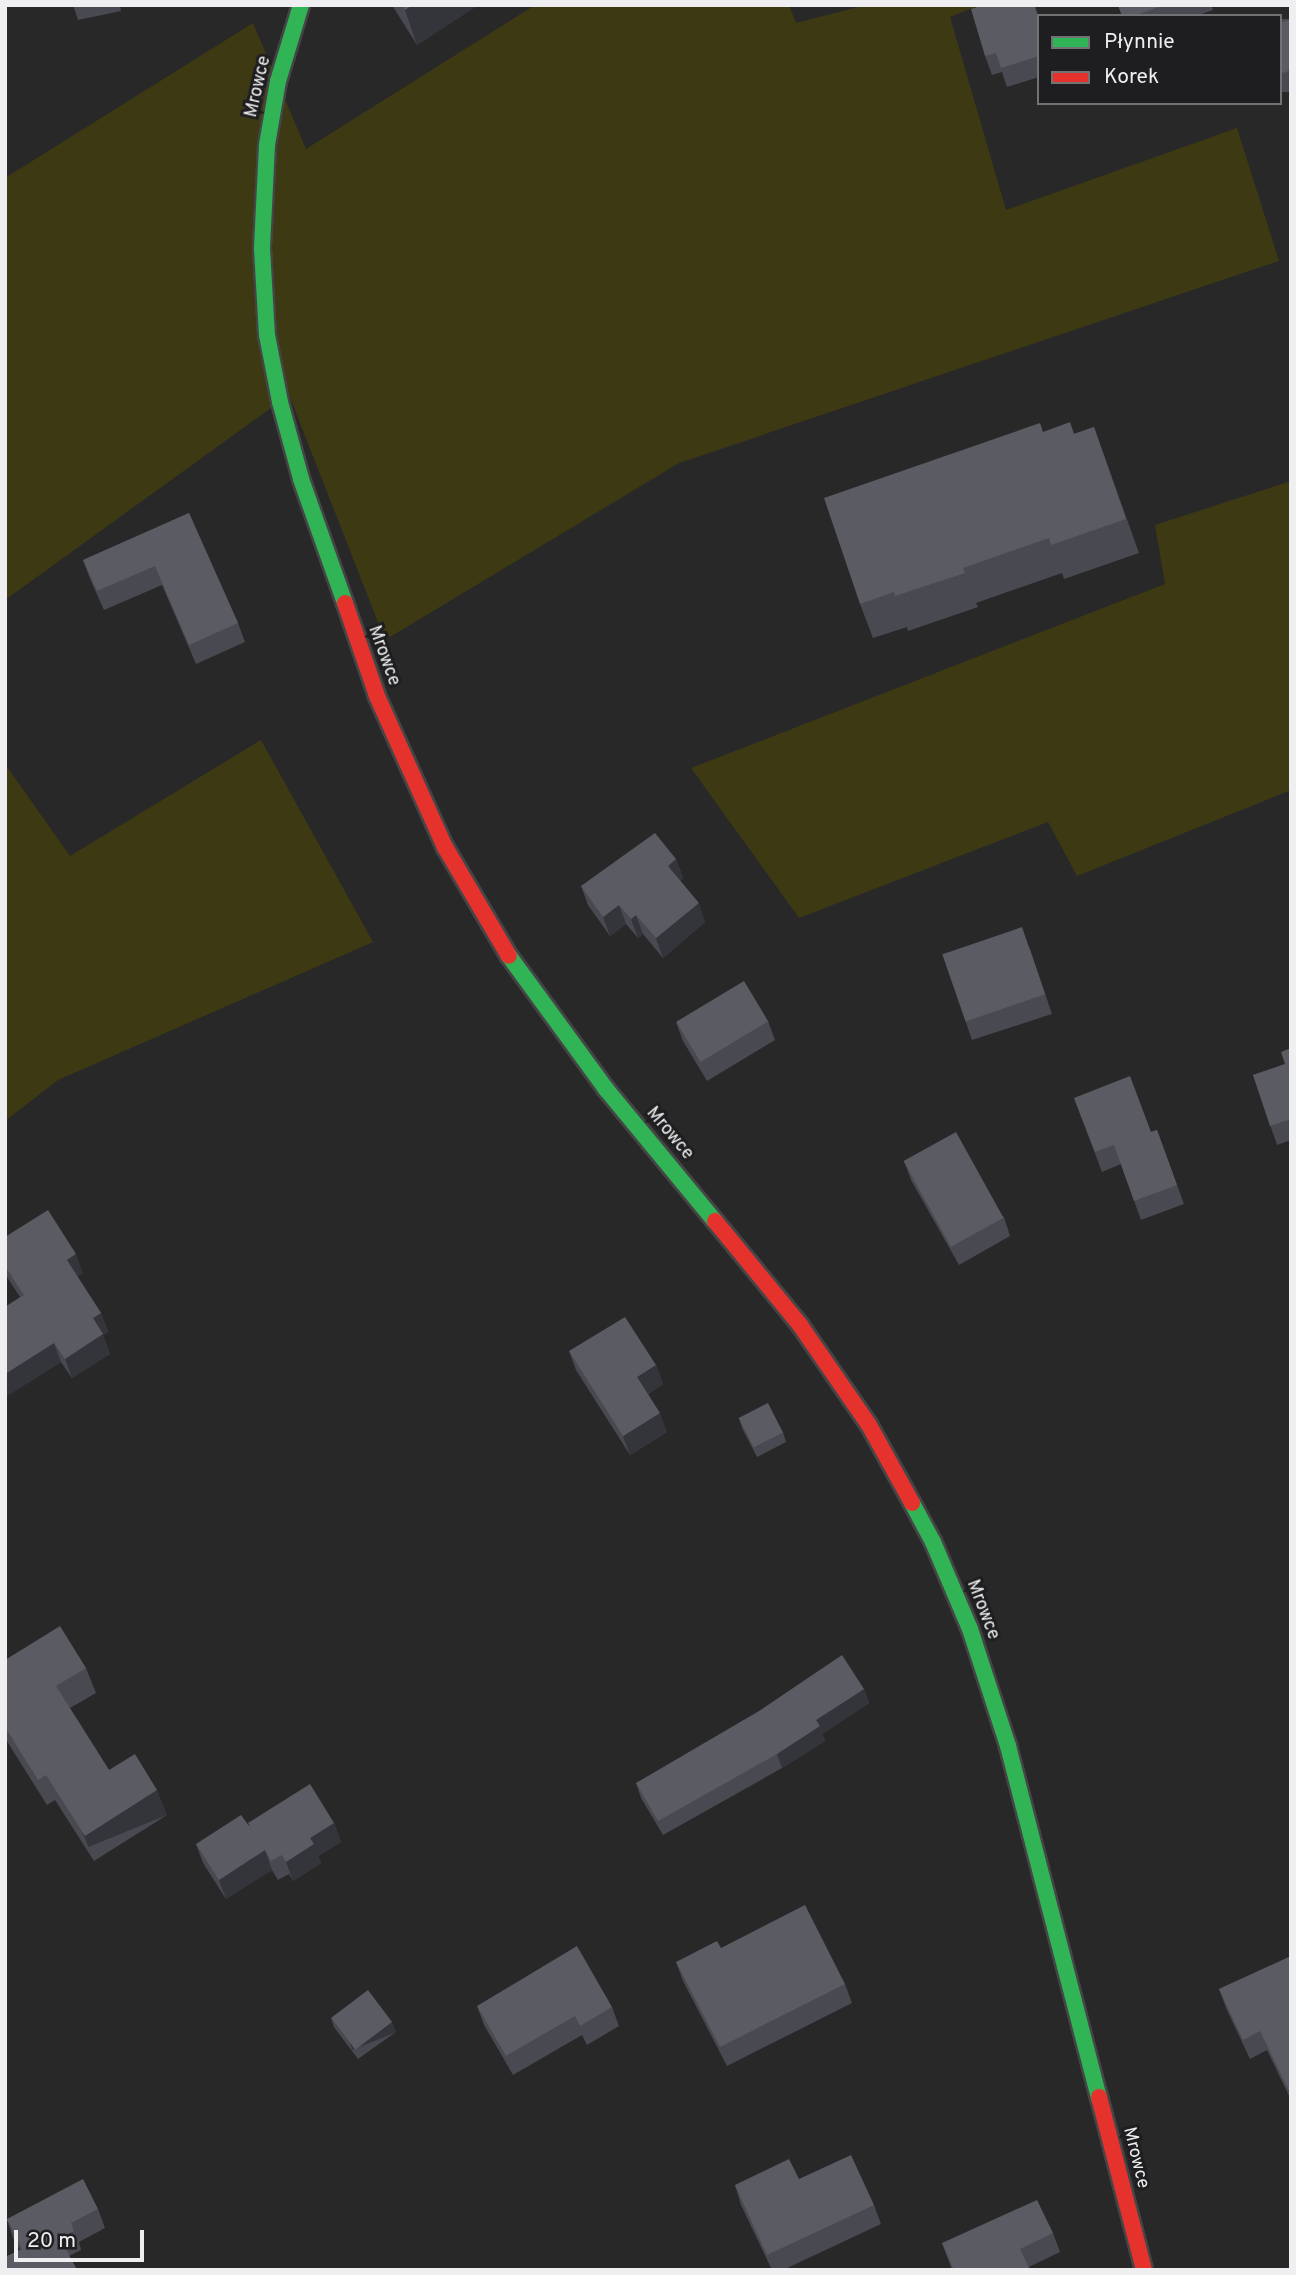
<!DOCTYPE html>
<meta charset="utf-8">
<style>
body{margin:0}
#map{position:relative;width:1296px;height:2275px;overflow:hidden;background:#282829;font-family:Overpass,sans-serif}
div>[style]{position:absolute}
.green>*{inset:0;background:#3d3913}
.roads{filter:drop-shadow(2px 0 #454547) drop-shadow(-2px 0 #454547) drop-shadow(0 2px #454547) drop-shadow(0 -2px #454547)}
.fast>*{height:16px;margin:-8px;padding:0 8px;transform-origin:8px;border-radius:8px;background:#30b455}
.jam>*{height:16px;margin:-8px;padding:0 8px;transform-origin:8px;border-radius:8px;background:#e5322d}
.wall>*{inset:0;background:#494952;transform-origin:0 0}
.shaded-wall>*{inset:0;background:#34353a;transform-origin:0 0}
.building>*{inset:0;background:#5a5b63;transform-origin:0 0}
span{translate:-50% -50%;white-space:nowrap;text-align:center;line-height:1.15;-webkit-text-stroke:6px #1e1e20;paint-order:stroke}
.street-label{font-size:18px;color:#efeff1}
.frame{position:absolute;inset:0;border:7px solid #efeff1;pointer-events:none}
.legend{position:absolute;left:1037px;top:14px;width:245px;height:91px;box-sizing:border-box;background:#1e1e20;border:2px solid #727274;margin:0;padding:9px 12px;list-style:none;font-size:21px;color:#efeff1}
.legend li{display:flex;align-items:center;gap:14px;height:35px}
.legend b{width:35px;border:2px solid #727274}
.scale{position:absolute;left:14px;top:2230px;width:130px;height:32px;box-sizing:border-box;border:4px solid #efeff1;border-top:0;padding-left:9px;font-size:21px;line-height:24px;white-space:nowrap;color:#efeff1;-webkit-text-stroke:5px #1e1e20;paint-order:stroke}
</style>
<div id="map">
<div class="green">
<div style="clip-path:polygon(535px 5px,789px 5px,796px 23px,866px 5px,980px 5px,950px 17px,1006px 210px,1237px 128px,1279px 261px,679px 463px,385px 640px,289px 395px,5px 600px,5px 178px,253px 23px,306px 149px)"></div>
<div style="clip-path:polygon(1291px 481px,1291px 790px,1077px 876px,1048px 822px,799px 918px,691px 768px,1165px 584px,1155px 525px)"></div>
<div style="clip-path:polygon(261px 740px,373px 942px,58px 1080px,5px 1121px,5px 764px,70px 856px)"></div>
</div>
<div class="roads">
<div class="fast">
<div style="left:301px;top:5px;width:79px;rotate:106.8deg"></div>
<div style="left:278px;top:81px;width:65px;rotate:99.8deg"></div>
<div style="left:267px;top:145px;width:104px;rotate:92.8deg"></div>
<div style="left:262px;top:249px;width:86px;rotate:86.7deg"></div>
<div style="left:267px;top:335px;width:68px;rotate:79deg"></div>
<div style="left:280px;top:402px;width:80px;rotate:74.7deg"></div>
<div style="left:301px;top:479px;width:132px;rotate:70.5deg"></div>
<div style="left:509px;top:956px;width:165px;rotate:53.9deg"></div>
<div style="left:606px;top:1089px;width:171px;rotate:50.5deg"></div>
<div style="left:912px;top:1503px;width:44px;rotate:61.7deg"></div>
<div style="left:933px;top:1542px;width:95px;rotate:67deg"></div>
<div style="left:970px;top:1629px;width:123px;rotate:72deg"></div>
<div style="left:1008px;top:1746px;width:363px;rotate:75.5deg"></div>
</div>
<div class="jam">
<div style="left:345px;top:603px;width:98px;rotate:71deg"></div>
<div style="left:377px;top:696px;width:166px;rotate:65.8deg"></div>
<div style="left:445px;top:847px;width:126px;rotate:59.6deg"></div>
<div style="left:715px;top:1221px;width:134px;rotate:50.7deg"></div>
<div style="left:800px;top:1325px;width:121px;rotate:55.4deg"></div>
<div style="left:869px;top:1425px;width:89px;rotate:61.1deg"></div>
<div style="left:1099px;top:2097px;width:179px;rotate:75.4deg"></div>
</div>
</div>
<div class="wall">
<div style="clip-path:polygon(73px 5px,120px 5px,121px 11px,78px 20px)"></div>
<div style="clip-path:polygon(392px 5px,478px 5px,417px 45px)"></div>
<div style="clip-path:polygon(983px 5px,1035px 5px,1039px 18px,1039px 77px,1007px 87px,1002px 72px,992px 75px,985px 56px)"></div>
<div style="clip-path:polygon(1118px 5px,1211px 5px,1213px 10px,1196px 16px,1122px 16px)"></div>
<div style="left:1291px;top:19px;width:73px;height:12px;rotate:90deg"></div>
<div style="clip-path:polygon(1094px 427px,1139px 553px,1064px 579px,1062px 573px,976px 603px,978px 607px,908px 631px,907px 627px,873px 638px,860px 604px,1043px 432px,1074px 434px)"></div>
<div style="clip-path:polygon(189px 513px,238px 623px,245px 642px,196px 664px,162px 585px,104px 610px,90px 579px,83px 560px)"></div>
<div style="clip-path:polygon(676px 859px,683px 878px,680px 881px,705px 922px,663px 958px,643px 934px,638px 938px,626px 924px,610px 936px,588px 905px,581px 886px)"></div>
<div style="clip-path:polygon(1029px 946px,1052px 1014px,972px 1040px,942px 954px)"></div>
<div style="clip-path:polygon(768px 1021px,775px 1040px,707px 1081px,683px 1041px,676px 1022px)"></div>
<div style="clip-path:polygon(1291px 1048px,1291px 1140px,1277px 1145px,1253px 1075px,1285px 1064px)"></div>
<div style="clip-path:polygon(1074px 1098px,1151px 1132px,1157px 1130px,1184px 1204px,1141px 1220px,1121px 1164px,1102px 1172px)"></div>
<div style="clip-path:polygon(904px 1161px,1004px 1217px,1010px 1236px,959px 1265px,911px 1180px)"></div>
<div style="clip-path:polygon(5px 1237px,83px 1273px,77px 1276px,101px 1313px,108px 1332px,103px 1335px,110px 1354px,72px 1378px,61px 1362px,5px 1397px,5px 1307px,20px 1297px,5px 1274px)"></div>
<div style="clip-path:polygon(569px 1351px,656px 1365px,663px 1384px,648px 1394px,667px 1432px,630px 1455px,576px 1370px)"></div>
<div style="clip-path:polygon(739px 1418px,783px 1432px,786px 1442px,757px 1457px,742px 1428px)"></div>
<div style="clip-path:polygon(5px 1660px,86px 1668px,96px 1693px,70px 1708px,109px 1770px,167px 1815px,94px 1861px,55px 1800px,47px 1805px,5px 1738px)"></div>
<div style="clip-path:polygon(864px 1689px,869px 1703px,822px 1734px,825px 1741px,782px 1768px,663px 1835px,641px 1798px,636px 1783px)"></div>
<div style="clip-path:polygon(334px 1823px,341px 1842px,318px 1856px,321px 1863px,293px 1881px,289px 1874px,278px 1880px,272px 1870px,226px 1899px,203px 1863px,196px 1844px,249px 1825px)"></div>
<div style="clip-path:polygon(721px 1948px,845px 1984px,852px 2003px,727px 2066px,683px 1981px,676px 1962px)"></div>
<div style="clip-path:polygon(1291px 1956px,1291px 2100px,1267px 2050px,1250px 2059px,1226px 2008px,1219px 1989px)"></div>
<div style="clip-path:polygon(477px 2006px,612px 2007px,619px 2026px,587px 2045px,582px 2035px,513px 2075px,484px 2025px)"></div>
<div style="clip-path:polygon(331px 2018px,396px 2032px,358px 2059px,334px 2027px)"></div>
<div style="clip-path:polygon(799px 2179px,874px 2205px,881px 2224px,783px 2270px,772px 2270px,741px 2205px,735px 2185px)"></div>
<div style="clip-path:polygon(98px 2209px,105px 2228px,79px 2242px,81px 2250px,69px 2256px,77px 2270px,6px 2270px,5px 2257px,20px 2250px,13px 2238px,7px 2219px)"></div>
<div style="clip-path:polygon(1053px 2233px,1060px 2252px,1029px 2267px,1030px 2270px,952px 2270px,942px 2243px)"></div>
</div>
<div class="shaded-wall">
<div style="clip-path:polygon(412px 5px,478px 5px,417px 45px,405px 10px)"></div>
<div style="clip-path:polygon(676px 859px,683px 878px,675px 885px,668px 866px)"></div>
<div style="clip-path:polygon(699px 903px,705px 922px,663px 958px,656px 938px)"></div>
<div style="clip-path:polygon(619px 905px,626px 924px,610px 936px,603px 917px)"></div>
<div style="clip-path:polygon(636px 915px,643px 934px,638px 938px,631px 919px)"></div>
<div style="clip-path:polygon(76px 1254px,83px 1273px,74px 1279px,67px 1260px)"></div>
<div style="clip-path:polygon(101px 1313px,108px 1332px,103px 1335px,110px 1354px,72px 1378px,65px 1359px,93px 1318px)"></div>
<div style="clip-path:polygon(54px 1343px,61px 1362px,5px 1397px,5px 1374px)"></div>
<div style="clip-path:polygon(656px 1365px,663px 1384px,644px 1396px,637px 1377px)"></div>
<div style="clip-path:polygon(660px 1413px,667px 1432px,630px 1455px,623px 1436px)"></div>
<div style="clip-path:polygon(864px 1689px,869px 1703px,822px 1734px,825px 1741px,782px 1768px,777px 1754px,816px 1720px)"></div>
<div style="left:157px;top:1790px;width:27px;height:85px;rotate:68deg"></div>
<div style="clip-path:polygon(334px 1823px,341px 1842px,318px 1856px,321px 1863px,293px 1881px,286px 1862px,310px 1838px)"></div>
<div style="clip-path:polygon(265px 1850px,272px 1870px,226px 1899px,219px 1880px)"></div>
<div style="left:392px;top:2022px;width:11px;height:47px;rotate:68deg"></div>
</div>
<div class="building">
<div style="clip-path:polygon(402px 5px,412px 5px,405px 10px)"></div>
<div style="clip-path:polygon(983px 5px,1034px 5px,1039px 22px,1039px 56px,1001px 68px,996px 53px,985px 56px,971px 9px)"></div>
<div style="clip-path:polygon(1118px 5px,1164px 5px,1134px 16px,1122px 16px)"></div>
<div style="clip-path:polygon(1291px 19px,1291px 70px,1280px 74px,1280px 23px)"></div>
<div style="clip-path:polygon(1070px 422px,1074px 434px,1094px 427px,1126px 519px,1051px 545px,1049px 538px,963px 568px,965px 573px,895px 596px,894px 592px,860px 604px,824px 498px,1040px 423px,1043px 432px)"></div>
<div style="clip-path:polygon(189px 513px,238px 623px,189px 645px,155px 566px,97px 591px,83px 560px)"></div>
<div style="clip-path:polygon(655px 833px,676px 859px,668px 866px,699px 903px,656px 938px,636px 915px,631px 919px,619px 905px,603px 917px,581px 886px)"></div>
<div style="left:1022px;top:927px;width:71px;height:84px;rotate:71deg"></div>
<div style="left:744px;top:981px;width:47px;height:79px;rotate:59deg"></div>
<div style="clip-path:polygon(1291px 1048px,1291px 1119px,1270px 1126px,1253px 1075px,1285px 1064px,1281px 1052px)"></div>
<div style="clip-path:polygon(1130px 1076px,1151px 1132px,1157px 1130px,1177px 1185px,1134px 1201px,1114px 1145px,1095px 1152px,1074px 1098px)"></div>
<div style="left:956px;top:1132px;width:98px;height:60px;rotate:61deg"></div>
<div style="clip-path:polygon(48px 1210px,76px 1254px,67px 1260px,101px 1313px,93px 1318px,103px 1334px,65px 1359px,54px 1343px,5px 1374px,5px 1307px,24px 1295px,5px 1266px,5px 1237px)"></div>
<div style="clip-path:polygon(625px 1317px,656px 1365px,637px 1377px,660px 1413px,623px 1436px,569px 1351px)"></div>
<div style="left:768px;top:1403px;width:33px;height:33px;rotate:63deg"></div>
<div style="clip-path:polygon(60px 1626px,86px 1668px,56px 1686px,109px 1770px,135px 1754px,157px 1790px,85px 1836px,46px 1775px,38px 1780px,5px 1727px,5px 1660px)"></div>
<div style="clip-path:polygon(842px 1655px,864px 1689px,816px 1720px,820px 1726px,777px 1754px,658px 1821px,636px 1783px,759px 1711px)"></div>
<div style="clip-path:polygon(310px 1784px,334px 1823px,310px 1838px,314px 1844px,286px 1862px,282px 1855px,271px 1861px,265px 1850px,219px 1880px,196px 1844px,241px 1815px,252px 1830px,248px 1823px)"></div>
<div style="clip-path:polygon(805px 1905px,845px 1984px,720px 2047px,676px 1962px,717px 1941px,721px 1948px)"></div>
<div style="clip-path:polygon(577px 1946px,612px 2007px,580px 2026px,575px 2016px,506px 2056px,477px 2006px)"></div>
<div style="clip-path:polygon(1291px 1956px,1291px 2095px,1260px 2031px,1243px 2040px,1219px 1989px)"></div>
<div style="left:368px;top:1990px;width:40px;height:46px;rotate:53deg"></div>
<div style="clip-path:polygon(851px 2155px,874px 2205px,767px 2255px,735px 2185px,789px 2159px,799px 2179px)"></div>
<div style="clip-path:polygon(83px 2179px,98px 2209px,71px 2223px,74px 2231px,60px 2238px,77px 2270px,8px 2270px,5px 2264px,5px 2257px,22px 2249px,7px 2219px)"></div>
<div style="clip-path:polygon(1037px 2200px,1053px 2233px,1020px 2249px,1030px 2270px,954px 2270px,942px 2243px)"></div>
</div>
<div class="street-label">
<span style="left:259px;top:87px;rotate:-77deg">Mrowce</span>
<span style="left:383px;top:656px;rotate:70deg">Mrowce</span>
<span style="left:669px;top:1134px;rotate:50deg">Mrowce</span>
<span style="left:982px;top:1610px;rotate:69deg">Mrowce</span>
<span style="left:1135px;top:2158px;rotate:76deg">Mrowce</span>
</div>
<div class="frame"></div>
<ul class="legend">
<li><b style="height:9px;background:#30b455"></b>Płynnie</li>
<li><b style="height:9px;background:#e5322d"></b>Korek</li>
</ul>
<div class="scale">20 m</div>
</div>
